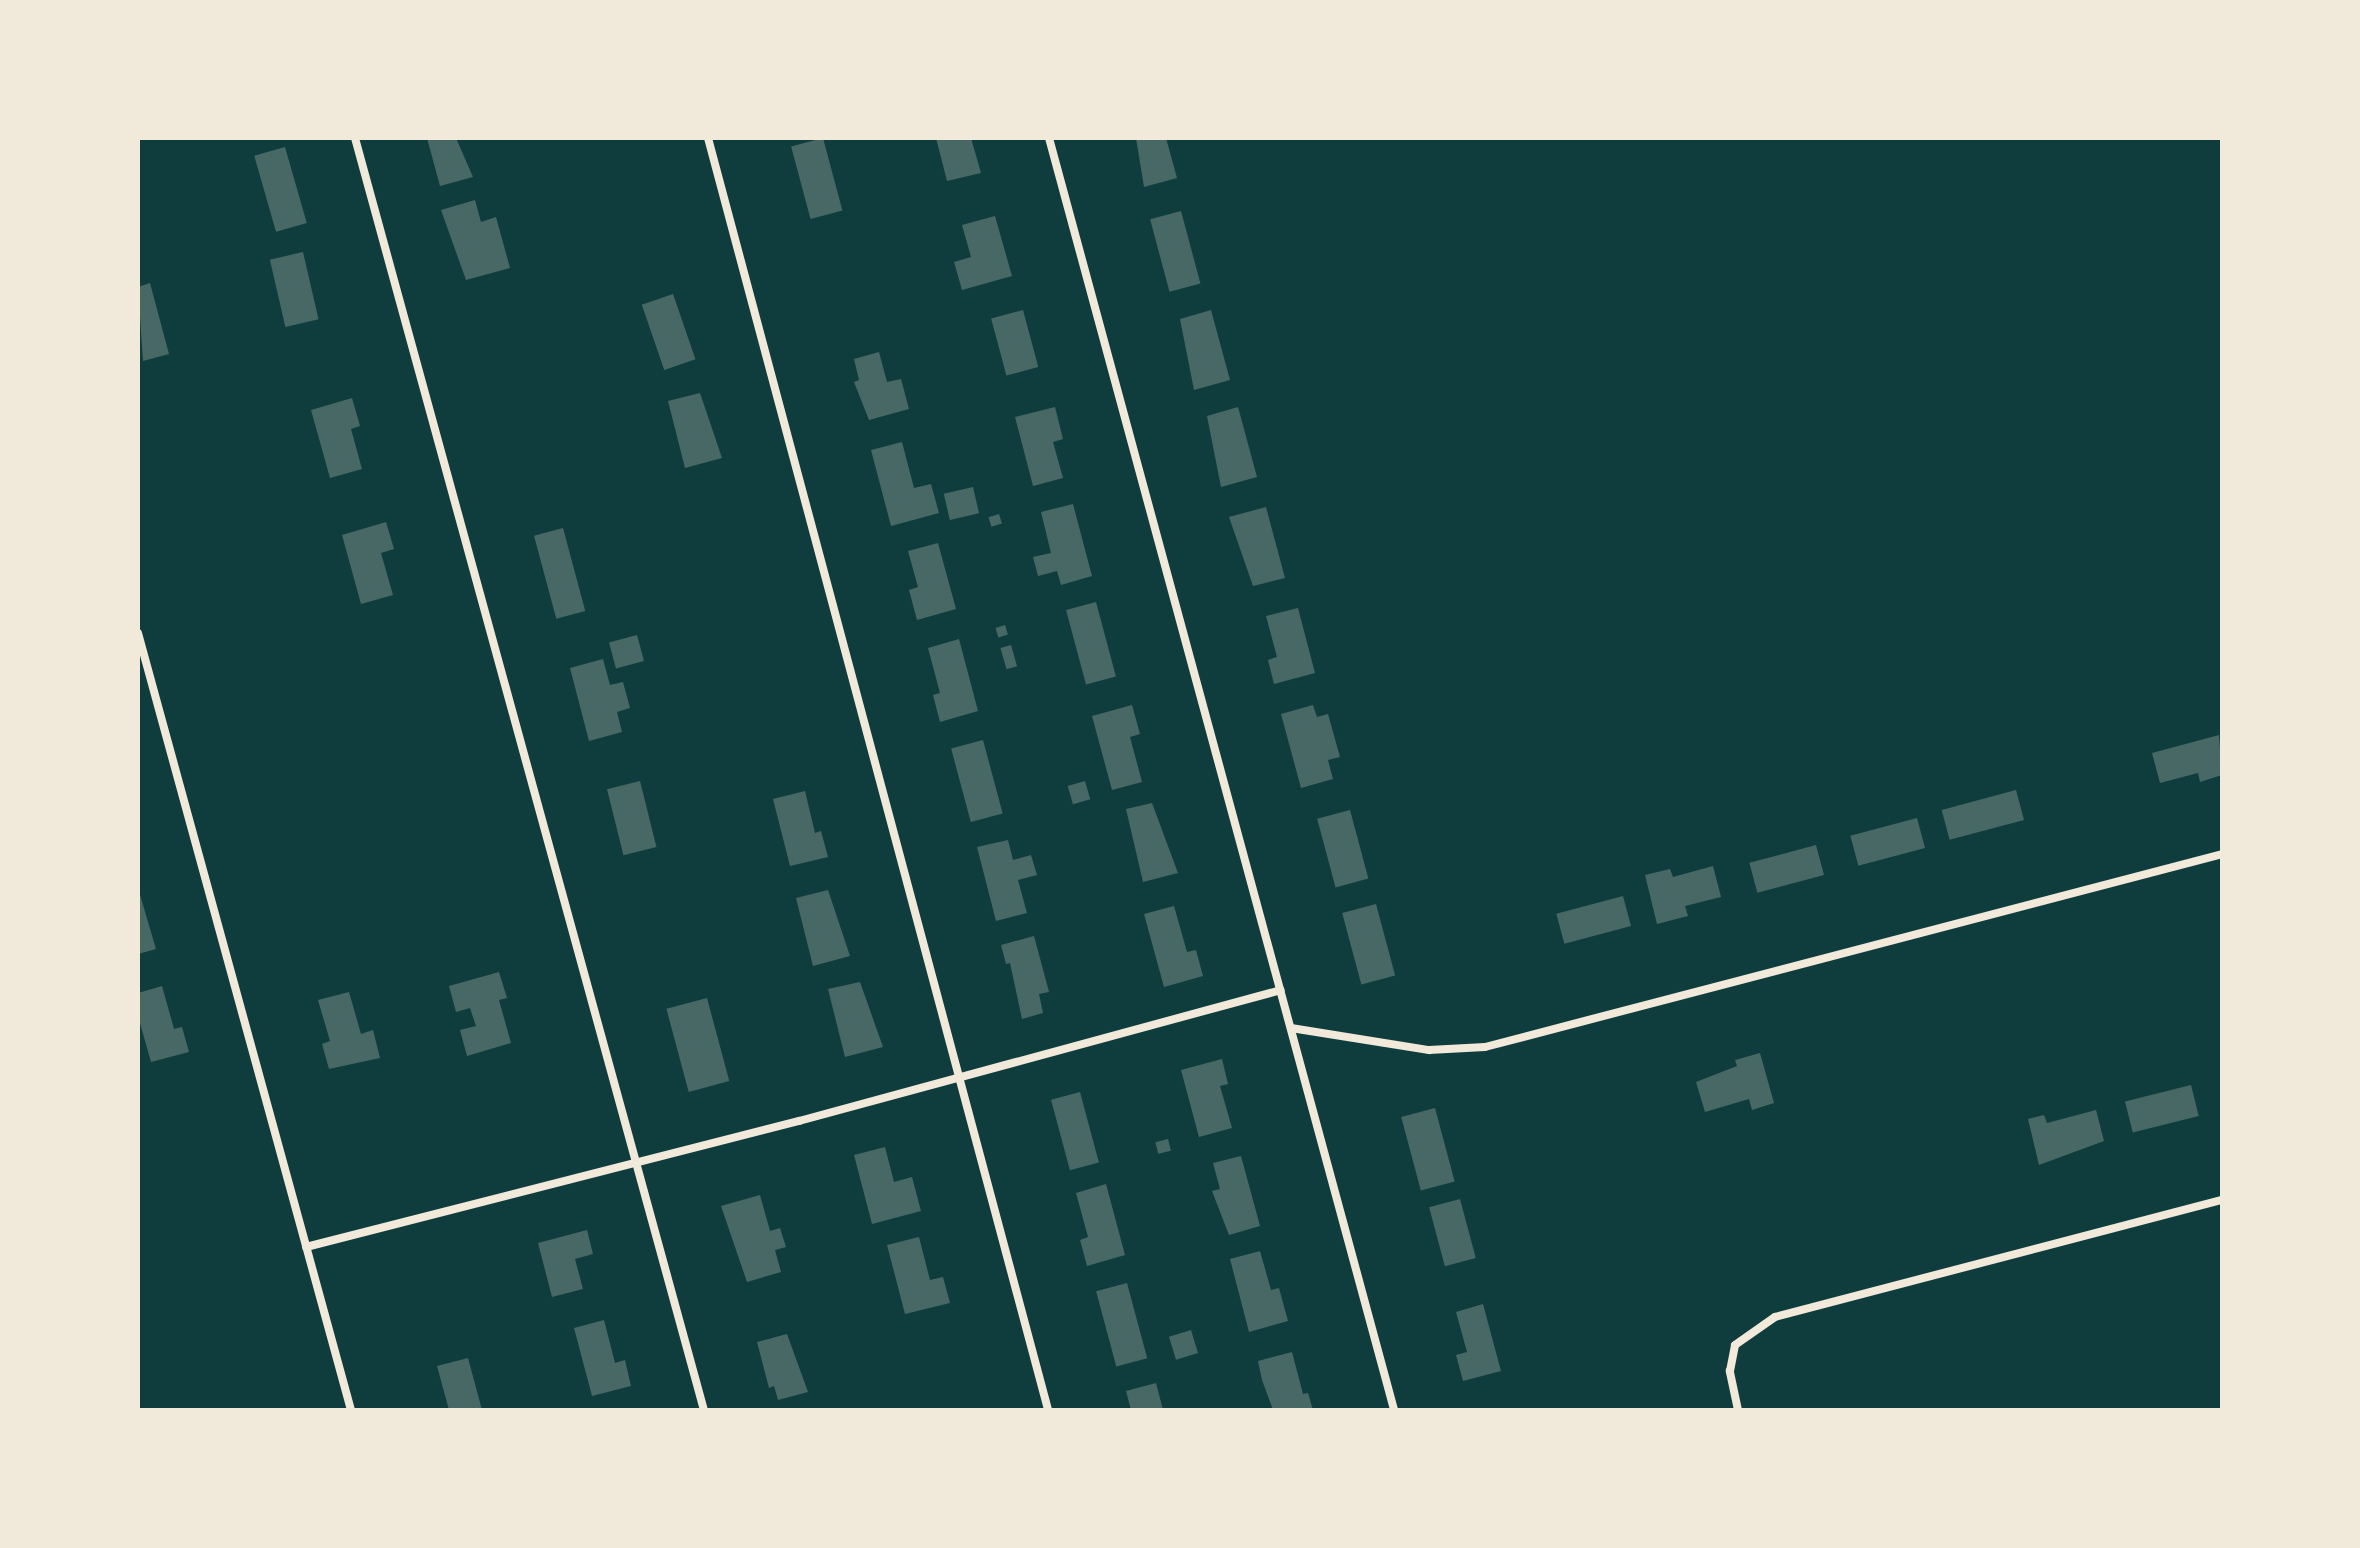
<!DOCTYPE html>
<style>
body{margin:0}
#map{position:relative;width:2360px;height:1548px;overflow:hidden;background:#0f3d3e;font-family:Raleway,sans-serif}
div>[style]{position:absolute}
.building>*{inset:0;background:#486865;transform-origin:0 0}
.minor>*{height:8px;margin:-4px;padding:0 4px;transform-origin:4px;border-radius:4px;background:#f1e9da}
span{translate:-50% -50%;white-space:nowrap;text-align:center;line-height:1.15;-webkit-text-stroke:8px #f1e9da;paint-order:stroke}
.frame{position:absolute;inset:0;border:140px solid #f1e9da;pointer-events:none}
</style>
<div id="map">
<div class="building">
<div style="clip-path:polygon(427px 138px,456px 138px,473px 177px,440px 186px)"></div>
<div style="left:823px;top:138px;width:75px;height:33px;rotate:75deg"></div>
<div style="clip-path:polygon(936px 138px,971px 138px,981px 173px,947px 181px)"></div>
<div style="clip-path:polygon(1136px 138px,1166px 138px,1177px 178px,1144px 187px)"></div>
<div style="left:285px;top:147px;width:79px;height:32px;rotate:74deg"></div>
<div style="clip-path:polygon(475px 200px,481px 222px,496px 217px,510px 268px,466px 280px,441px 210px)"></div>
<div style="left:1181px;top:211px;width:75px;height:32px;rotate:75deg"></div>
<div style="clip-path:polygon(995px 216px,1012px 276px,962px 290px,954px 262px,971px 257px,962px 225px)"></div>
<div style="left:303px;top:252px;width:69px;height:34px;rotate:77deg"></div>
<div style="clip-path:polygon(150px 283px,169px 354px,143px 361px,138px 287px)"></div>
<div style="left:673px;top:294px;width:69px;height:33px;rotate:71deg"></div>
<div style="left:1023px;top:310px;width:59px;height:33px;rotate:75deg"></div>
<div style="clip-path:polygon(1211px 310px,1230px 380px,1194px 390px,1180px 319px)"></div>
<div style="clip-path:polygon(879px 352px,887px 382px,901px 379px,909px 409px,869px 420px,854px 382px,859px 380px,854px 359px)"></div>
<div style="clip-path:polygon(700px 393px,722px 458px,685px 468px,668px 401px)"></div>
<div style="clip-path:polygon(352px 398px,360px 426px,351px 429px,362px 469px,330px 478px,311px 410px)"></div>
<div style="clip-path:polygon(1055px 407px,1063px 439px,1053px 442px,1063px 478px,1033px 486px,1015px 417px)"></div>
<div style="clip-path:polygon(1238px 407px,1257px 477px,1221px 487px,1207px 416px)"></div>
<div style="clip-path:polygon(902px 442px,914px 488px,931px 484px,939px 513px,891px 526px,871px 450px)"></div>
<div style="left:973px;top:487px;width:27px;height:30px;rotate:77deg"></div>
<div style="clip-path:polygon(1073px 504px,1092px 576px,1061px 585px,1057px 571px,1038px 576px,1033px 557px,1051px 553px,1041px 512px)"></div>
<div style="clip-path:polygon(1266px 507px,1285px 578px,1253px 586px,1229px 517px)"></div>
<div style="left:999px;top:514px;width:10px;height:11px;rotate:73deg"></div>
<div style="clip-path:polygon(386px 522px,394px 549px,381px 553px,393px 595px,361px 604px,342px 535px)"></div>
<div style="left:563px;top:528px;width:86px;height:30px;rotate:75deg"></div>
<div style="clip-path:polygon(938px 543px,956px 609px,917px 620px,909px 590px,918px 587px,908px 551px)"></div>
<div style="left:1096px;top:602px;width:77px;height:31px;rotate:75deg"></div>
<div style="clip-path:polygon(1298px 608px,1315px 673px,1274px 684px,1268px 660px,1277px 657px,1266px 616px)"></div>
<div style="left:1005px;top:625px;width:10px;height:10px;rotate:73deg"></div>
<div style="left:637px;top:635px;width:27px;height:29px;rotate:75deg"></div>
<div style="clip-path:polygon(959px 639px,978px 711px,940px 722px,933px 695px,940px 693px,928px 648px)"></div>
<div style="left:1011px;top:645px;width:22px;height:11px;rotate:74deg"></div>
<div style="clip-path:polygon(603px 659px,610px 685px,623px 682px,630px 708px,617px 712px,622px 732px,589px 741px,570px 668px)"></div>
<div style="clip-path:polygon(1132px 705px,1140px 734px,1130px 737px,1142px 782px,1112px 790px,1092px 716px)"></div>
<div style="clip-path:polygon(1313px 705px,1317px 717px,1328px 714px,1340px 757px,1328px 760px,1333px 779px,1301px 788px,1281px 714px)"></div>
<div style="clip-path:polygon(2219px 735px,2222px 775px,2200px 782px,2198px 773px,2160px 783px,2152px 753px)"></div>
<div style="left:983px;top:740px;width:76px;height:33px;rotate:75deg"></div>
<div style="left:640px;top:781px;width:68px;height:34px;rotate:76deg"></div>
<div style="left:1085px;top:781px;width:19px;height:18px;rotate:74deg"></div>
<div style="left:2016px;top:790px;width:31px;height:77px;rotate:75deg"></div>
<div style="clip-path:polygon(805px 791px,815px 833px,821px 831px,828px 857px,790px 866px,773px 799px)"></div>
<div style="clip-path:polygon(1152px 803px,1178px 873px,1143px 882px,1126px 809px)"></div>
<div style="left:1350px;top:810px;width:71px;height:34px;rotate:75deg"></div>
<div style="left:1917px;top:818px;width:31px;height:69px;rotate:75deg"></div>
<div style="clip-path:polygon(1008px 840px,1013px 860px,1031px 855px,1037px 875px,1018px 880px,1027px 913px,996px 921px,977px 847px)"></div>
<div style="left:1816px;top:845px;width:31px;height:69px;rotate:75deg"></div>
<div style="clip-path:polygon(1713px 866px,1721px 897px,1685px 906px,1688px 916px,1657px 924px,1645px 875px,1670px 869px,1673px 877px)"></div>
<div style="clip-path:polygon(138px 888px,156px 949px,138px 954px)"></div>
<div style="clip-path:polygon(828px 890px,850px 956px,813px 966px,796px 898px)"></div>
<div style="left:1623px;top:896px;width:31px;height:69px;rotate:75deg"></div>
<div style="left:1376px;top:904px;width:74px;height:35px;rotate:75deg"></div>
<div style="clip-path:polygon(1174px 906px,1187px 952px,1196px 950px,1203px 976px,1164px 987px,1144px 914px)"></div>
<div style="clip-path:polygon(1034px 936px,1049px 992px,1039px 994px,1043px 1013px,1022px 1019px,1010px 963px,1006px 964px,1001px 945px)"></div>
<div style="clip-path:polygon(499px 972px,507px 998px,499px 1000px,511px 1043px,467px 1056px,460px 1030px,476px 1026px,470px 1008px,456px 1012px,449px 986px)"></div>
<div style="clip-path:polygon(860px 982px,883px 1047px,845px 1057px,828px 989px)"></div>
<div style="clip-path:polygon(162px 986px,174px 1029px,182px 1027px,189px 1052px,151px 1062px,138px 1016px,138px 993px)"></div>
<div style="clip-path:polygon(349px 992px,361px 1034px,373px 1030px,380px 1058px,329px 1069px,322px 1044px,330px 1041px,318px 1000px)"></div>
<div style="left:707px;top:998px;width:86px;height:42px;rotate:75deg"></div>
<div style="clip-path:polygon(1760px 1053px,1774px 1103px,1752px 1110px,1749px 1099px,1705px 1112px,1696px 1082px,1737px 1066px,1735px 1060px)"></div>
<div style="clip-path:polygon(1222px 1059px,1228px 1084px,1220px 1086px,1232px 1128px,1199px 1137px,1181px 1070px)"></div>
<div style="left:2191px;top:1085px;width:32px;height:68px;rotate:76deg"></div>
<div style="left:1080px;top:1092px;width:73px;height:30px;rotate:75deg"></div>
<div style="left:1435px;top:1108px;width:76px;height:35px;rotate:75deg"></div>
<div style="clip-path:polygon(2096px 1110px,2104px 1141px,2039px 1165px,2028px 1119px,2044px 1115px,2047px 1123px)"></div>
<div style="left:1168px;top:1139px;width:12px;height:13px;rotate:76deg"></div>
<div style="clip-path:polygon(885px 1147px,894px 1182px,912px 1177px,921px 1211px,872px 1224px,854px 1155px)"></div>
<div style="clip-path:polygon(1241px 1156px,1260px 1226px,1229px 1235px,1212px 1191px,1220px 1189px,1213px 1163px)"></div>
<div style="clip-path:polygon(1106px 1184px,1125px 1255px,1087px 1266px,1080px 1240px,1088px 1237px,1076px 1193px)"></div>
<div style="clip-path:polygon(760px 1195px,770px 1231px,780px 1228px,786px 1247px,775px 1250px,781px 1272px,747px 1282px,721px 1206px)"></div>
<div style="left:1460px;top:1199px;width:61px;height:32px;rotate:75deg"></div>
<div style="clip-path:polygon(587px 1230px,593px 1254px,575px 1259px,583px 1289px,552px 1297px,538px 1243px)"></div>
<div style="clip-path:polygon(919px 1237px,930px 1280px,943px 1277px,950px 1303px,905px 1314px,887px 1245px)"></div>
<div style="clip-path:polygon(1260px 1251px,1271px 1290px,1279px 1288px,1288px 1321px,1249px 1332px,1230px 1259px)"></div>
<div style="left:1127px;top:1283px;width:78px;height:32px;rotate:75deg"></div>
<div style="clip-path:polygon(1483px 1304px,1501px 1371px,1463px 1381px,1456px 1355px,1467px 1352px,1456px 1312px)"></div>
<div style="clip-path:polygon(604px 1320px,615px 1363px,625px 1360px,631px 1386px,592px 1396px,574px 1328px)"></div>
<div style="left:1191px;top:1330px;width:24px;height:23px;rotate:73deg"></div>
<div style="clip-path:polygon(787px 1334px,808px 1392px,778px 1400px,774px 1386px,769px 1388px,757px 1342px)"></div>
<div style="clip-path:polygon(1292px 1352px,1303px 1394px,1308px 1393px,1313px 1410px,1273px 1410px,1262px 1380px,1258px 1361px)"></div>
<div style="clip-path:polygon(468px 1358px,482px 1410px,449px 1410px,437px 1366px)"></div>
<div style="clip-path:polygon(1156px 1383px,1163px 1410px,1131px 1410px,1126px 1391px)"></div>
</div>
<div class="minor">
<div style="left:355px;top:138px;width:1319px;rotate:74.66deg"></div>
<div style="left:708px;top:138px;width:1317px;rotate:75.03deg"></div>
<div style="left:1049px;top:138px;width:1318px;rotate:74.82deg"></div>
<div style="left:138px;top:633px;width:806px;rotate:74.67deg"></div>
<div style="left:1291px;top:1028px;width:140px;rotate:9.1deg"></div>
<div style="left:1429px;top:1050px;width:56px;rotate:-3.1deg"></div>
<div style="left:1485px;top:1047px;width:762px;rotate:-14.67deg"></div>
<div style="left:306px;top:1247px;width:509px;rotate:-14.34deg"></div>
<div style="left:799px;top:1121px;width:499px;rotate:-15.2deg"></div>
<div style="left:1738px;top:1410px;width:40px;rotate:-102deg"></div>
<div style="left:1730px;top:1371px;width:26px;rotate:-79deg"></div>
<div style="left:1735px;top:1345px;width:49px;rotate:-35deg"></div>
<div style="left:1775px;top:1317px;width:462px;rotate:-14.7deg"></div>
</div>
<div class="frame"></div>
</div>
